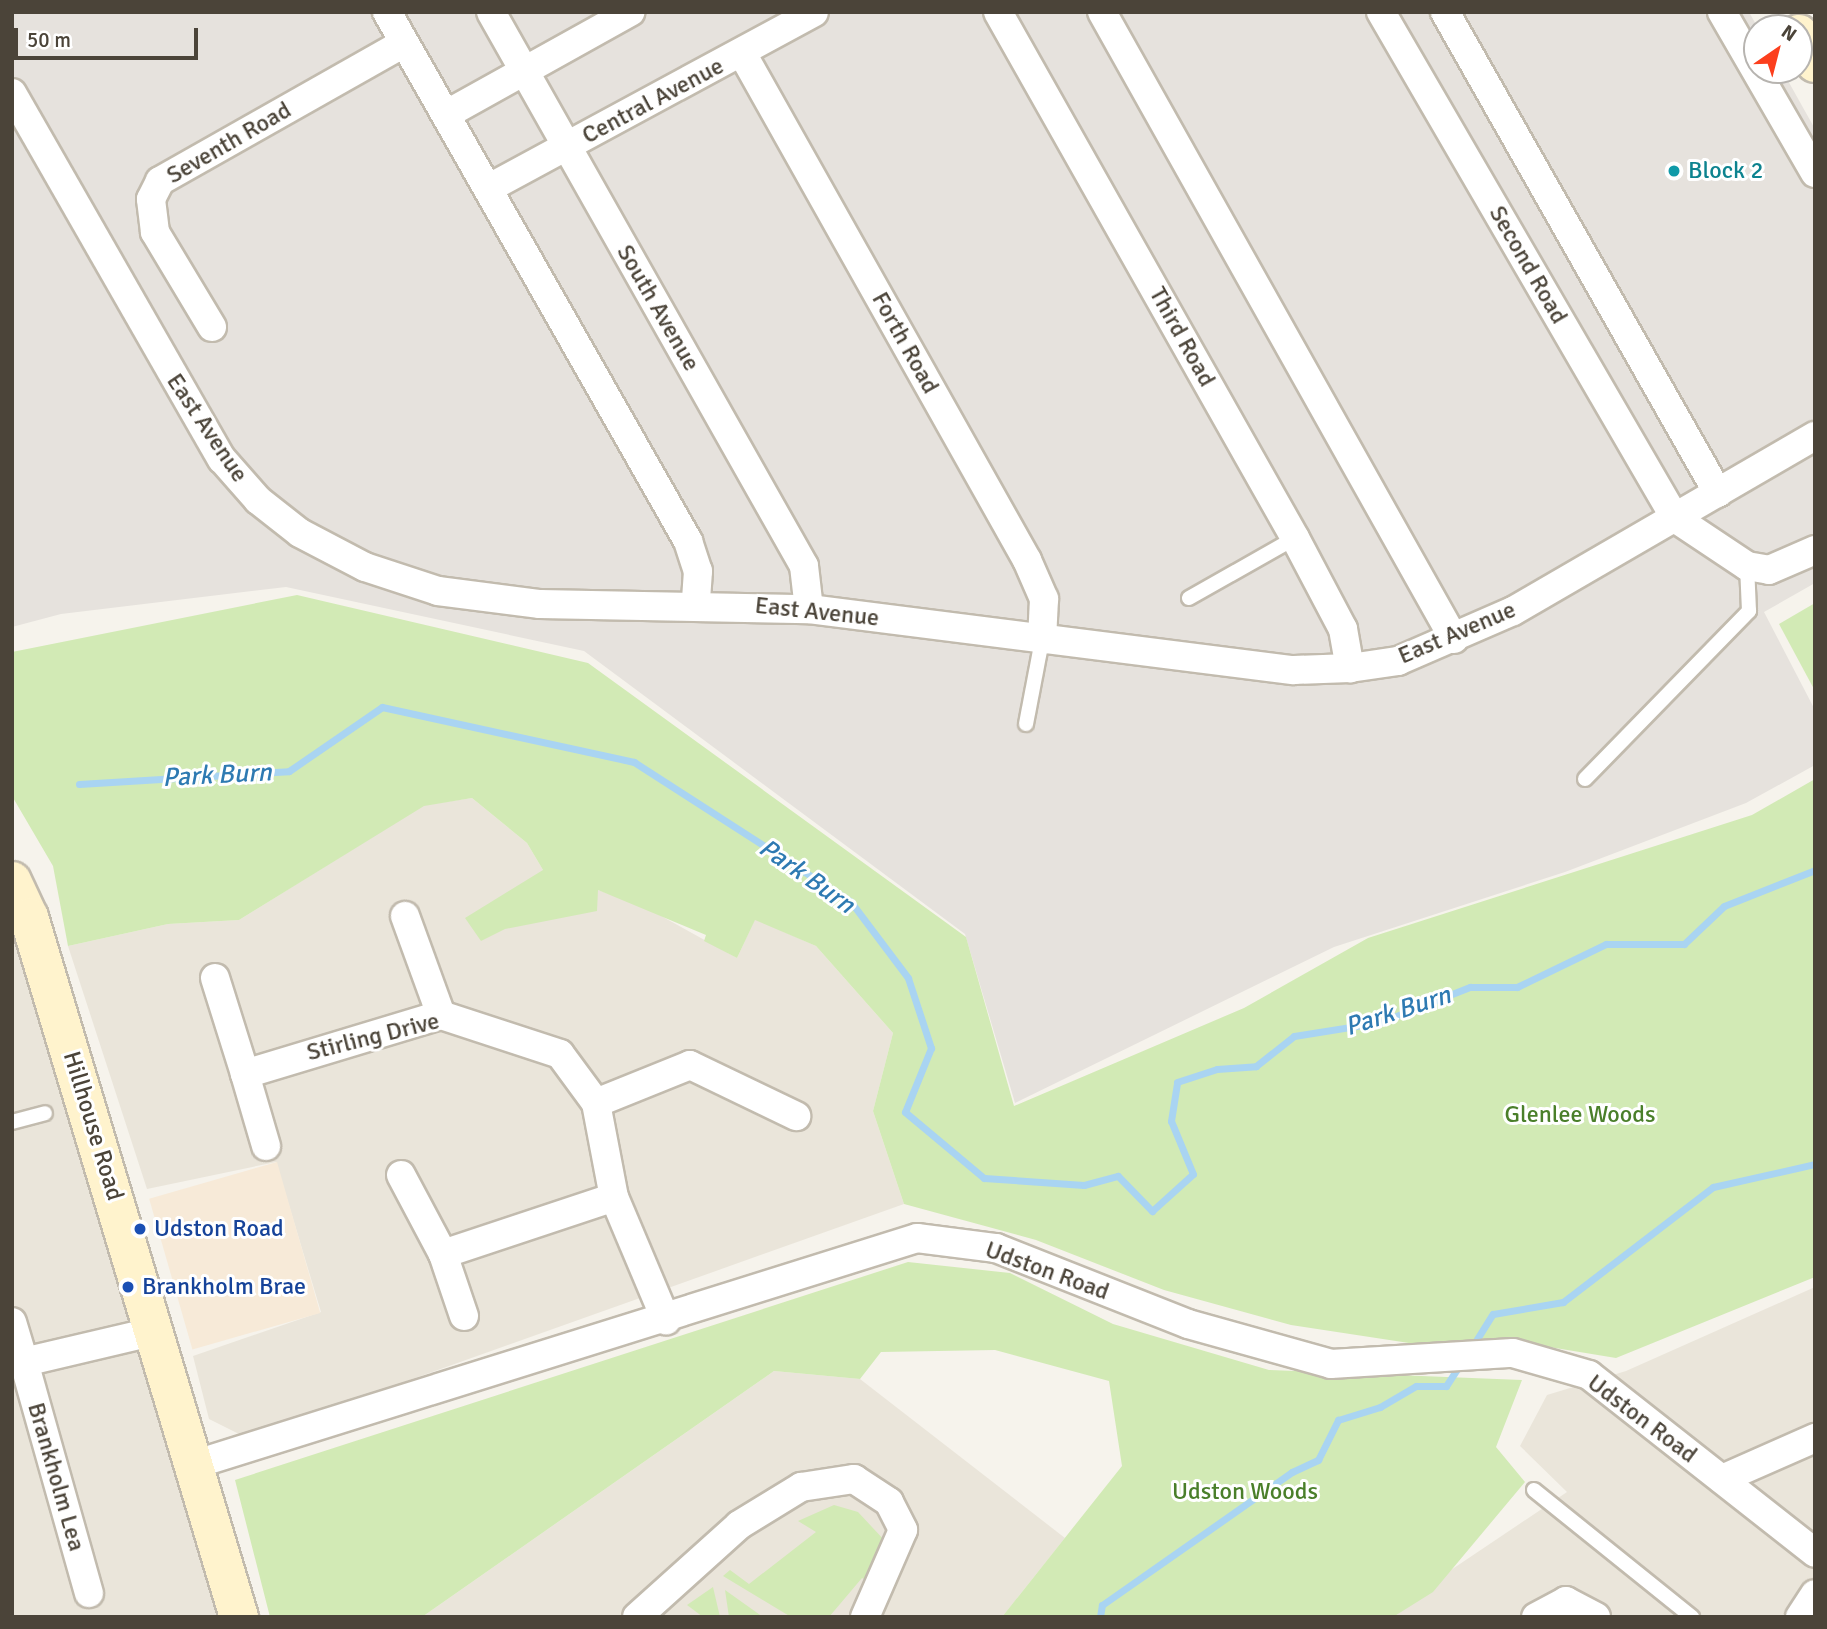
<!DOCTYPE html>
<style>
body{margin:0}
#map{position:relative;width:1827px;height:1629px;overflow:hidden;background:#f6f3ec;font-family:Signika,sans-serif}
div>[style]{position:absolute}
.residential>*{inset:0;background:#eae5da}
.commercial>*{inset:0;background:#f7ead8;transform-origin:0 0}
.industrial>*{inset:0;background:#e6e2dd}
.green>*{inset:0;background:#d2eab5}
.stream>*{height:7px;margin:-3.5px;padding:0 3.5px;transform-origin:3.5px;border-radius:3.5px;background:#a9d4f2}
.roads{filter:drop-shadow(2px 0 #c2bbae) drop-shadow(-2px 0 #c2bbae) drop-shadow(0 2px #c2bbae) drop-shadow(0 -2px #c2bbae)}
.lane>*{height:14px;margin:-7px;padding:0 7px;transform-origin:7px;border-radius:7px;background:#fff}
.street>*{height:28px;margin:-14px;padding:0 14px;transform-origin:14px;border-radius:14px;background:#fff}
.secondary>*{height:38px;margin:-19px;padding:0 19px;transform-origin:19px;border-radius:19px;background:#fff3cd}
.dots>*{width:19px;height:19px;translate:-50% -50%;box-sizing:border-box;border:4px solid #fff;border-radius:50%}
span{translate:-50% -50%;white-space:nowrap;text-align:center;line-height:1.15;-webkit-text-stroke:6px #fff;paint-order:stroke}
.street-label{font-size:24px;color:#4b4439}
.culture-label{font-size:24px;color:#0d838f}
.left{translate:0 -50%;text-align:left}
.park-label{font-size:24px;color:#4a7f2a}
.transit-label{font-size:24px;color:#164399}
.water-label{font-size:26px;color:#2e7ab2;font-style:italic}
.frame{position:absolute;inset:0;border:14px solid #4b4439;pointer-events:none}
.north{position:absolute;left:1743px;top:14px;width:70px;height:70px;box-sizing:border-box;background:#fff;border:2px solid #b7b4b0;border-radius:50%;rotate:35deg;font-size:19px;font-weight:700;line-height:28px;text-align:center;color:#4b4439}
.north::after{content:'';display:block;margin:auto;width:24px;height:32px;background:#fc3f1d;clip-path:polygon(50% 0,100% 100%,50% 72%,0 100%)}
.scale{position:absolute;left:14px;top:28px;width:184px;height:32px;box-sizing:border-box;border:4px solid #4b4439;border-top:0;padding-left:9px;font-size:21px;line-height:24px;white-space:nowrap;color:#4b4439;-webkit-text-stroke:5px #fff;paint-order:stroke}
</style>
<div id="map">
<div class="residential">
<div style="clip-path:polygon(472px 798px,527px 843px,543px 870px,645px 907px,737px 958px,755px 919px,816px 946px,893px 1033px,873px 1111px,904px 1204px,247px 1438px,209px 1419px,193px 1356px,321px 1312px,276px 1162px,147px 1189px,68px 946px,168px 924px,239px 920px,424px 805px)"></div>
<div style="clip-path:polygon(12px 917px,239px 1617px,12px 1617px)"></div>
<div style="clip-path:polygon(1815px 1287px,1815px 1617px,1381px 1617px,1567px 1492px,1520px 1446px,1547px 1395px,1626px 1371px)"></div>
<div style="clip-path:polygon(774px 1371px,860px 1379px,1065px 1538px,1002px 1617px,422px 1617px)"></div>
</div>
<div class="commercial">
<div style="left:277px;top:1162px;width:157px;height:133px;rotate:74deg"></div>
</div>
<div class="industrial">
<div style="clip-path:polygon(12px 12px,1749px 12px,1758px 28px,1757px 70px,1782px 70px,1815px 129px,1815px 583px,1764px 612px,1815px 710px,1815px 765px,1746px 803px,1565px 872px,1334px 947px,1015px 1103px,965px 934px,584px 651px,286px 587px,61px 614px,12px 627px)"></div>
</div>
<div class="green">
<div style="clip-path:polygon(297px 595px,588px 663px,966px 937px,1014px 1106px,1244px 1008px,1368px 938px,1752px 815px,1815px 779px,1815px 1277px,1616px 1358px,1531px 1344px,1409px 1343px,1291px 1325px,1164px 1290px,1036px 1240px,904px 1204px,873px 1111px,893px 1033px,816px 946px,755px 920px,737px 958px,704px 941px,706px 935px,598px 890px,597px 911px,505px 929px,481px 941px,465px 918px,543px 870px,527px 843px,472px 798px,424px 806px,239px 920px,168px 924px,68px 946px,53px 866px,12px 796px,12px 652px)"></div>
<div style="clip-path:polygon(1815px 603px,1815px 691px,1779px 624px)"></div>
<div style="clip-path:polygon(908px 1262px,1010px 1273px,1113px 1324px,1269px 1370px,1522px 1380px,1496px 1447px,1525px 1482px,1433px 1592px,1393px 1617px,1002px 1617px,1122px 1466px,1109px 1381px,995px 1350px,881px 1352px,860px 1379px,774px 1371px,422px 1617px,270px 1617px,235px 1480px)"></div>
<div style="clip-path:polygon(834px 1505px,858px 1512px,886px 1542px,872px 1583px,862px 1578px,829px 1617px,791px 1617px,723px 1576px,730px 1570px,749px 1584px,816px 1532px,798px 1521px)"></div>
<div style="clip-path:polygon(713px 1587px,720px 1617px,703px 1617px,687px 1605px)"></div>
<div style="clip-path:polygon(725px 1590px,763px 1617px,729px 1617px)"></div>
</div>
<div class="stream">
<div style="left:79px;top:784px;width:210px;rotate:-3.5deg"></div>
<div style="left:289px;top:771px;width:113px;rotate:-34.5deg"></div>
<div style="left:382px;top:707px;width:258px;rotate:12.3deg"></div>
<div style="left:634px;top:762px;width:258px;rotate:32.8deg"></div>
<div style="left:851px;top:902px;width:95px;rotate:53.1deg"></div>
<div style="left:908px;top:978px;width:74px;rotate:71.8deg"></div>
<div style="left:931px;top:1048px;width:69px;rotate:112.1deg"></div>
<div style="left:905px;top:1112px;width:103px;rotate:39.9deg"></div>
<div style="left:984px;top:1178px;width:100px;rotate:4deg"></div>
<div style="left:1084px;top:1185px;width:35px;rotate:-15deg"></div>
<div style="left:1118px;top:1176px;width:49px;rotate:45.8deg"></div>
<div style="left:1152px;top:1211px;width:55px;rotate:-42.1deg"></div>
<div style="left:1193px;top:1174px;width:57px;rotate:-112.5deg"></div>
<div style="left:1171px;top:1121px;width:39px;rotate:-81deg"></div>
<div style="left:1177px;top:1082px;width:42px;rotate:-18deg"></div>
<div style="left:1217px;top:1069px;width:39px;rotate:-4deg"></div>
<div style="left:1256px;top:1066px;width:48px;rotate:-38.3deg"></div>
<div style="left:1294px;top:1036px;width:88px;rotate:-9.1deg"></div>
<div style="left:1381px;top:1022px;width:96px;rotate:-21.5deg"></div>
<div style="left:1470px;top:987px;width:47px"></div>
<div style="left:1517px;top:987px;width:99px;rotate:-25.8deg"></div>
<div style="left:1606px;top:944px;width:78px"></div>
<div style="left:1684px;top:944px;width:55px;rotate:-43.5deg"></div>
<div style="left:1724px;top:906px;width:98px;rotate:-21.6deg"></div>
<div style="left:1472px;top:1347px;width:39px;rotate:-58deg"></div>
<div style="left:1493px;top:1314px;width:71px;rotate:-9.7deg"></div>
<div style="left:1563px;top:1302px;width:189px;rotate:-37.5deg"></div>
<div style="left:1713px;top:1187px;width:105px;rotate:-12.7deg"></div>
<div style="left:1100px;top:1617px;width:12px;rotate:-81deg"></div>
<div style="left:1102px;top:1605px;width:232px;rotate:-35deg"></div>
<div style="left:1292px;top:1472px;width:29px;rotate:-25deg"></div>
<div style="left:1318px;top:1460px;width:45px;rotate:-63.4deg"></div>
<div style="left:1338px;top:1420px;width:44px;rotate:-17.2deg"></div>
<div style="left:1380px;top:1407px;width:42px;rotate:-30.3deg"></div>
<div style="left:1416px;top:1386px;width:30px"></div>
<div style="left:1446px;top:1386px;width:27px;rotate:-57deg"></div>
</div>
<div class="roads">
<div class="lane">
<div style="left:1189px;top:598px;width:122px;rotate:-29.5deg"></div>
<div style="left:1026px;top:724px;width:86px;rotate:-79.2deg"></div>
<div style="left:1585px;top:779px;width:235px;rotate:-45.7deg"></div>
<div style="left:1749px;top:611px;width:45px;rotate:-92.5deg"></div>
<div style="left:12px;top:1122px;width:34px;rotate:-15deg"></div>
<div style="left:1534px;top:1490px;width:203px;rotate:38.8deg"></div>
</div>
<div class="street">
<div style="left:387px;top:12px;width:609px;rotate:60.36deg"></div>
<div style="left:688px;top:541px;width:32px;rotate:72deg"></div>
<div style="left:698px;top:571px;width:31px;rotate:94deg"></div>
<div style="left:491px;top:12px;width:636px;rotate:60.53deg"></div>
<div style="left:804px;top:566px;width:43px;rotate:83.4deg"></div>
<div style="left:998px;top:12px;width:604px;rotate:60.55deg"></div>
<div style="left:1295px;top:538px;width:103px;rotate:62.2deg"></div>
<div style="left:1343px;top:629px;width:40px;rotate:80deg"></div>
<div style="left:1102px;top:12px;width:719px;rotate:60.69deg"></div>
<div style="left:1381px;top:12px;width:585px;rotate:59.84deg"></div>
<div style="left:1675px;top:518px;width:87px;rotate:33.7deg"></div>
<div style="left:1747px;top:566px;width:22px;rotate:10deg"></div>
<div style="left:1769px;top:570px;width:50px;rotate:-23.5deg"></div>
<div style="left:1445px;top:12px;width:553px;rotate:60.42deg"></div>
<div style="left:1722px;top:12px;width:186px;rotate:60deg"></div>
<div style="left:742px;top:53px;width:582px;rotate:60.66deg"></div>
<div style="left:1027px;top:560px;width:43px;rotate:66.4deg"></div>
<div style="left:1044px;top:599px;width:41px;rotate:92.8deg"></div>
<div style="left:12px;top:93px;width:422px;rotate:60.2deg"></div>
<div style="left:222px;top:459px;width:55px;rotate:48.7deg"></div>
<div style="left:258px;top:500px;width:53px;rotate:38.2deg"></div>
<div style="left:300px;top:533px;width:73px;rotate:27.6deg"></div>
<div style="left:365px;top:567px;width:77px;rotate:18.2deg"></div>
<div style="left:438px;top:591px;width:103px;rotate:7.3deg"></div>
<div style="left:540px;top:604px;width:269px;rotate:1.1deg"></div>
<div style="left:809px;top:609px;width:489px;rotate:7.2deg"></div>
<div style="left:1294px;top:670px;width:56px;rotate:-2deg"></div>
<div style="left:1350px;top:668px;width:49px;rotate:-8.3deg"></div>
<div style="left:1398px;top:661px;width:125px;rotate:-23.5deg"></div>
<div style="left:1513px;top:611px;width:349px;rotate:-30.1deg"></div>
<div style="left:447px;top:114px;width:210px;rotate:-29.1deg"></div>
<div style="left:491px;top:187px;width:367px;rotate:-28.4deg"></div>
<div style="left:212px;top:327px;width:111px;rotate:-121deg"></div>
<div style="left:155px;top:232px;width:33px;rotate:-97deg"></div>
<div style="left:151px;top:199px;width:20px;rotate:-63deg"></div>
<div style="left:160px;top:181px;width:280px;rotate:-29.5deg"></div>
<div style="left:405px;top:916px;width:105px;rotate:70deg"></div>
<div style="left:215px;top:978px;width:101px;rotate:72.6deg"></div>
<div style="left:245px;top:1074px;width:205px;rotate:-16.8deg"></div>
<div style="left:441px;top:1015px;width:125px;rotate:18.1deg"></div>
<div style="left:560px;top:1054px;width:61px;rotate:53.7deg"></div>
<div style="left:596px;top:1103px;width:96px;rotate:79.2deg"></div>
<div style="left:614px;top:1197px;width:134px;rotate:67.1deg"></div>
<div style="left:245px;top:1074px;width:75px;rotate:73.7deg"></div>
<div style="left:596px;top:1103px;width:101px;rotate:-22deg"></div>
<div style="left:690px;top:1065px;width:118px;rotate:25.7deg"></div>
<div style="left:401px;top:1175px;width:89px;rotate:62deg"></div>
<div style="left:464px;top:1316px;width:65px;rotate:-108.7deg"></div>
<div style="left:443px;top:1254px;width:180px;rotate:-18.4deg"></div>
<div style="left:12px;top:1322px;width:42px;rotate:73.3deg"></div>
<div style="left:24px;top:1362px;width:136px;rotate:-13.2deg"></div>
<div style="left:24px;top:1362px;width:240px;rotate:74.3deg"></div>
<div style="left:196px;top:1464px;width:756px;rotate:-17.4deg"></div>
<div style="left:917px;top:1238px;width:80px;rotate:7.2deg"></div>
<div style="left:996px;top:1248px;width:206px;rotate:21.6deg"></div>
<div style="left:1188px;top:1324px;width:148px;rotate:15.6deg"></div>
<div style="left:1331px;top:1364px;width:182px;rotate:-3.5deg"></div>
<div style="left:1513px;top:1353px;width:79px;rotate:16.1deg"></div>
<div style="left:1589px;top:1375px;width:288px;rotate:38.2deg"></div>
<div style="left:1722px;top:1479px;width:102px;rotate:-23.8deg"></div>
<div style="left:637px;top:1617px;width:137px;rotate:-42deg"></div>
<div style="left:739px;top:1525px;width:73px;rotate:-31.5deg"></div>
<div style="left:801px;top:1487px;width:54px;rotate:-8.6deg"></div>
<div style="left:854px;top:1479px;width:42px;rotate:33.3deg"></div>
<div style="left:889px;top:1502px;width:31px;rotate:63deg"></div>
<div style="left:903px;top:1530px;width:95px;rotate:113.6deg"></div>
<div style="left:1536px;top:1617px;width:34px;rotate:-28deg"></div>
<div style="left:1566px;top:1601px;width:34px;rotate:28deg"></div>
<div style="left:1800px;top:1617px;width:27px;rotate:-57deg"></div>
</div>
<div class="secondary">
<div style="left:1799px;top:34px;width:33px;rotate:61deg"></div>
<div style="left:12px;top:881px;width:40px;rotate:65deg"></div>
<div style="left:29px;top:917px;width:731px;rotate:73.3deg"></div>
</div>
</div>
<div class="dots">
<div style="left:1674px;top:171px;background:#0f9aa8"></div>
<div style="left:140px;top:1229px;background:#1a4fb4"></div>
<div style="left:128px;top:1287px;background:#1a4fb4"></div>
</div>
<div class="street-label">
<span style="left:653px;top:101px;rotate:-28deg">Central Avenue</span>
<span style="left:229px;top:143px;rotate:-30deg">Seventh Road</span>
<span style="left:1528px;top:265px;rotate:60deg">Second Road</span>
<span style="left:658px;top:308px;rotate:60deg">South Avenue</span>
<span style="left:1182px;top:337px;rotate:61deg">Third Road</span>
<span style="left:905px;top:343px;rotate:61deg">Forth Road</span>
<span style="left:207px;top:428px;rotate:56deg">East Avenue</span>
<span style="left:817px;top:612px;rotate:6deg">East Avenue</span>
<span style="left:1457px;top:633px;rotate:-23deg">East Avenue</span>
<span style="left:373px;top:1037px;rotate:-14deg">Stirling Drive</span>
<span style="left:93px;top:1126px;rotate:73deg">Hillhouse Road</span>
<span style="left:1047px;top:1271px;rotate:20deg">Udston Road</span>
<span style="left:1642px;top:1419px;rotate:37deg">Udston Road</span>
<span style="left:56px;top:1477px;rotate:74deg">Brankholm Lea</span>
</div>
<div class="culture-label">
<span class="left" style="left:1688px;top:171px">Block 2</span>
</div>
<div class="park-label">
<span style="left:1580px;top:1115px">Glenlee Woods</span>
<span style="left:1245px;top:1492px">Udston Woods</span>
</div>
<div class="transit-label">
<span class="left" style="left:154px;top:1229px">Udston Road</span>
<span class="left" style="left:142px;top:1287px">Brankholm Brae</span>
</div>
<div class="water-label">
<span style="left:217px;top:776px;rotate:-3deg">Park Burn</span>
<span style="left:806px;top:877px;rotate:35deg">Park Burn</span>
<span style="left:1398px;top:1012px;rotate:-18deg">Park Burn</span>
</div>
<div class="frame"></div>
<div class="north">N</div>
<div class="scale">50 m</div>
</div>
